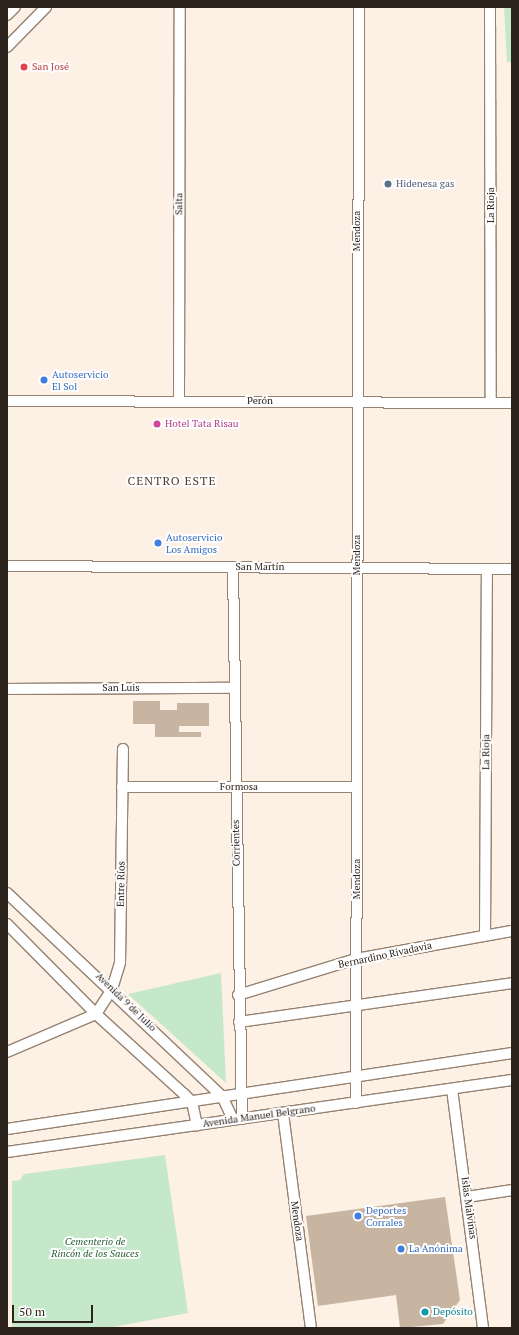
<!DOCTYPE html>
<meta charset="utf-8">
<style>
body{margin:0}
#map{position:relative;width:519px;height:1335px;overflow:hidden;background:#fdf0e4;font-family:"PT Serif",serif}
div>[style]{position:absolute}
.green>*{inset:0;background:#c6e8ca}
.building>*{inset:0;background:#c7b5a1}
.roads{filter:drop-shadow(1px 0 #968271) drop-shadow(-1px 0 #968271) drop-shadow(0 1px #968271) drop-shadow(0 -1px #968271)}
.minor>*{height:10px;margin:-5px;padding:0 5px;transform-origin:5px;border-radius:5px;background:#fff}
.dots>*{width:11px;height:11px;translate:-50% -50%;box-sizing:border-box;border:2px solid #fff;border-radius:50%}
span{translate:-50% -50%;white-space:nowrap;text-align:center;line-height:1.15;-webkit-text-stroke:4px #fff;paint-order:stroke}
.health-label{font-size:10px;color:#be3a42}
.left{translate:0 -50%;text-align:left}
.service-label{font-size:10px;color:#4e5e75}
.street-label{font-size:10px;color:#2b231c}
.shop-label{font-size:10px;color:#366cbe}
.hotel-label{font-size:10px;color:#b23c85}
.park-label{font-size:10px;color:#235d30;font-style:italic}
.culture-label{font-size:10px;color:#0d838f}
.quarter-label{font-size:12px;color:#4e3c2d;letter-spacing:1px}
.frame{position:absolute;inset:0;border:8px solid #2b231c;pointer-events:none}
.scale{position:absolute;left:12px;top:1305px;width:81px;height:18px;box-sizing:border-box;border:2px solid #2b231c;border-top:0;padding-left:5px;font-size:12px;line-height:14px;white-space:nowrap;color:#2b231c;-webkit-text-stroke:3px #fff;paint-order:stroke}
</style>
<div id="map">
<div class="green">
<div style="clip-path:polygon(504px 7px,512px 7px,512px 62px,507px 62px)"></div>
<div style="clip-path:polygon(221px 973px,226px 1083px,128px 994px)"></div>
<div style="clip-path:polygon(165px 1155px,188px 1313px,108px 1328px,12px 1328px,12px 1181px,20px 1180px,24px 1174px)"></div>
</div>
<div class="building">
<div style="clip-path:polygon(133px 701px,160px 701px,160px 710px,177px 710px,177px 703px,209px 703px,209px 726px,179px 726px,179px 732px,201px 732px,201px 737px,155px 737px,155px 724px,133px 724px)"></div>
<div style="clip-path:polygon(445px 1197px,460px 1300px,443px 1324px,400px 1328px,396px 1295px,318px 1306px,306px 1216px)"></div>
</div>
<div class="roads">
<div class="minor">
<div style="left:490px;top:7px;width:396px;rotate:89.9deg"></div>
<div style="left:7px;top:15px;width:11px;rotate:-45deg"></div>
<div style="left:7px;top:47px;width:56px;rotate:-45.7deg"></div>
<div style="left:7px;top:401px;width:505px;rotate:0.23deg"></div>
<div style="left:179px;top:401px;width:394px;rotate:-89.9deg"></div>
<div style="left:7px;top:566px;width:505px;rotate:0.34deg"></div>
<div style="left:233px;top:567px;width:552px;rotate:89.07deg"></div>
<div style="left:7px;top:689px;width:227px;rotate:-0.3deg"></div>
<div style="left:122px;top:787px;width:235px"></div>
<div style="left:7px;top:893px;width:296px;rotate:43.4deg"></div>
<div style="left:222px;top:1096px;width:26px;rotate:65deg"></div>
<div style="left:7px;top:924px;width:127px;rotate:45.3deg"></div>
<div style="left:96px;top:1014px;width:119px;rotate:42.3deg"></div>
<div style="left:184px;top:1094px;width:11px;rotate:45deg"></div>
<div style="left:192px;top:1102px;width:24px;rotate:78deg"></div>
<div style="left:485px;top:935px;width:366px;rotate:-89.7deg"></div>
<div style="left:238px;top:995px;width:123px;rotate:-17deg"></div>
<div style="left:356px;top:959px;width:158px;rotate:-10.2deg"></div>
<div style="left:239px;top:1022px;width:276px;rotate:-8.1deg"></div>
<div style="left:7px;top:1052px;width:97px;rotate:-23.1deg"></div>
<div style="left:96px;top:1014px;width:30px;rotate:-57deg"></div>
<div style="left:112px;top:989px;width:27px;rotate:-73deg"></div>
<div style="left:120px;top:963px;width:214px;rotate:-89.2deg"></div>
<div style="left:452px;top:1089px;width:241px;rotate:82.6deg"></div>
<div style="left:356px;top:1103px;width:1096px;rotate:-89.84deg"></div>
<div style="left:283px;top:1113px;width:217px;rotate:82.6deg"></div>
<div style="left:7px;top:1129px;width:511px;rotate:-8.56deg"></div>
<div style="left:7px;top:1152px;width:510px;rotate:-8.11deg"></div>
<div style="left:467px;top:1197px;width:46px;rotate:-8.8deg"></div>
</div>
</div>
<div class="dots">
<div style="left:24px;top:67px;background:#e0444e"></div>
<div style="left:388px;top:184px;background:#5c6f8a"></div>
<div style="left:44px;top:380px;background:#3f7fe0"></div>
<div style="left:157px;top:424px;background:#d1479c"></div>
<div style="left:158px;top:543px;background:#3f7fe0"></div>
<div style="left:358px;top:1216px;background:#3f7fe0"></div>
<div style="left:401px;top:1249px;background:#3f7fe0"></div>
<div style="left:425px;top:1312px;background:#0f9aa8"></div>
</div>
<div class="health-label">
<span class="left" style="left:32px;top:67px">San José</span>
</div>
<div class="service-label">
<span class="left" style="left:396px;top:184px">Hidenesa gas</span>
</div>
<div class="street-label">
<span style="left:179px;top:204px;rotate:-90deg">Salta</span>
<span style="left:491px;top:205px;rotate:-90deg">La Rioja</span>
<span style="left:357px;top:231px;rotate:-90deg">Mendoza</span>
<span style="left:260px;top:401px">Perón</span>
<span style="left:357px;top:555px;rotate:-90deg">Mendoza</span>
<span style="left:260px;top:567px">San Martín</span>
<span style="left:121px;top:688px">San Luis</span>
<span style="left:486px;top:752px;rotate:-90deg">La Rioja</span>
<span style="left:239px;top:787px">Formosa</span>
<span style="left:236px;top:843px;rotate:-91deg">Corrientes</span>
<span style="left:357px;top:879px;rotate:-90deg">Mendoza</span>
<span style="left:121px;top:884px;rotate:-89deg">Entre Ríos</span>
<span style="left:385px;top:955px;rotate:-12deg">Bernardino Rivadavia</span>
<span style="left:126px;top:1002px;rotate:44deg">Avenida 9 de Julio</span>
<span style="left:259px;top:1116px;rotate:-8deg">Avenida Manuel Belgrano</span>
<span style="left:469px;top:1208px;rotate:82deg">Islas Malvinas</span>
<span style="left:297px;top:1221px;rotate:82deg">Mendoza</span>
</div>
<div class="shop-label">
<span class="left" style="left:52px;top:380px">Autoservicio<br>El Sol</span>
<span class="left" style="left:166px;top:543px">Autoservicio<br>Los Amigos</span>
<span class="left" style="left:366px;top:1216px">Deportes<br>Corrales</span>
<span class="left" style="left:409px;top:1249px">La Anónima</span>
</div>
<div class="hotel-label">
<span class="left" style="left:165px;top:424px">Hotel Tata Risau</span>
</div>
<div class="park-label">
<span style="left:95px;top:1247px">Cementerio de<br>Rincón de los Sauces</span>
</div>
<div class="culture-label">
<span class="left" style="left:433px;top:1312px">Depósito</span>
</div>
<div class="quarter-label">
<span style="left:172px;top:481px">CENTRO ESTE</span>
</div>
<div class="frame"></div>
<div class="scale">50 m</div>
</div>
